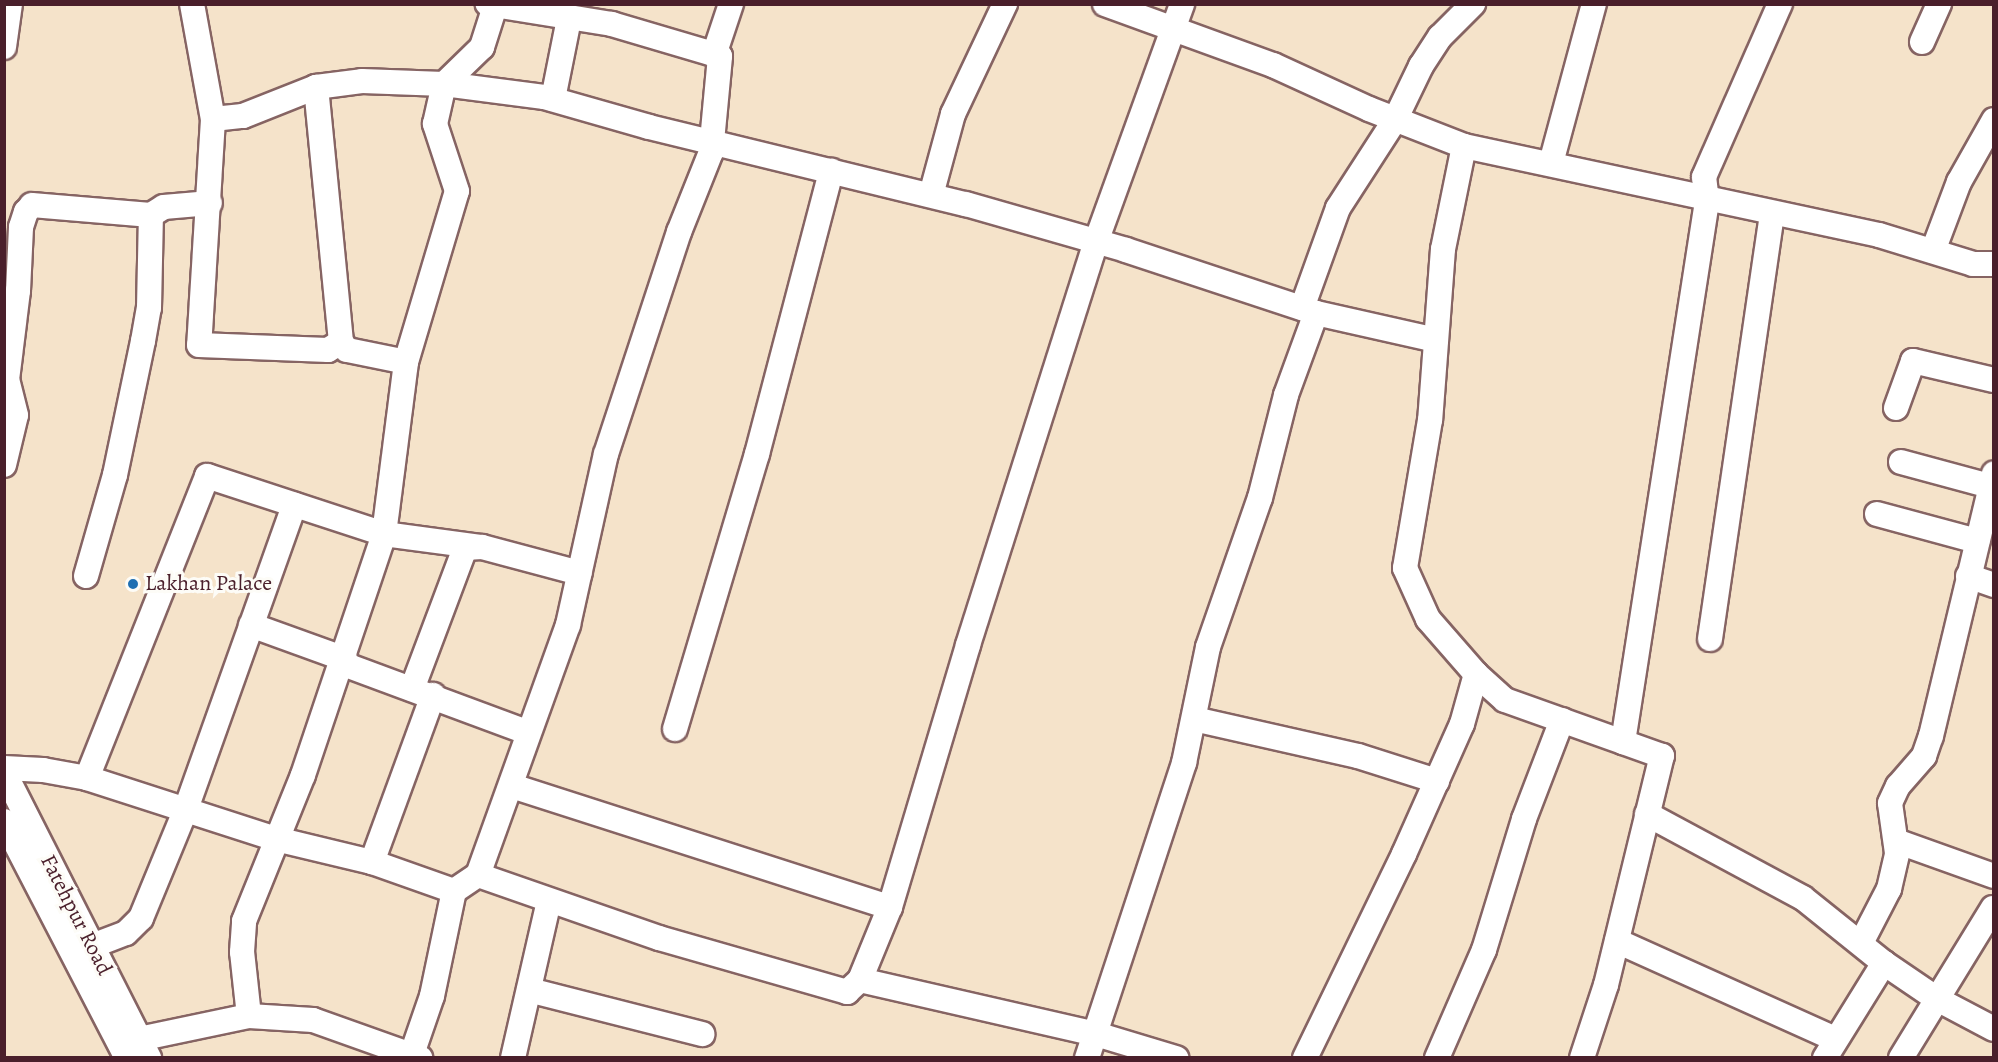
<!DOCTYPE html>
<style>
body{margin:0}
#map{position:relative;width:1998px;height:1062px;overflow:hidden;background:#f5e3ca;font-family:Alegreya,serif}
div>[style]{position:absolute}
.roads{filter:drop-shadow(2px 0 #866463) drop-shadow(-2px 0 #866463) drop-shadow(0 2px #866463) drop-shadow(0 -2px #866463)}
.minor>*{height:24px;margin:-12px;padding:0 12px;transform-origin:12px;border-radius:12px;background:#fff}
.dots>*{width:16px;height:16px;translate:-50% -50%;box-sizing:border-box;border:3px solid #fdfcf7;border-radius:50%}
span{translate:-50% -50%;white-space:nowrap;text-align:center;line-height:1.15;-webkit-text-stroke:6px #fdfcf7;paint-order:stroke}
.poi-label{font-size:22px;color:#4a1f2b}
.left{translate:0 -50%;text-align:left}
.street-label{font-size:22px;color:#4a1f2b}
.frame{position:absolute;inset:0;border:6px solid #4a1f2b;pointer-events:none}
</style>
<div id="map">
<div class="roads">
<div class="minor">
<div style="left:192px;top:4px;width:117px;rotate:79.7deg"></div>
<div style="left:213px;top:119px;width:30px;rotate:-6deg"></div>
<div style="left:243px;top:116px;width:79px;rotate:-21.7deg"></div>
<div style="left:316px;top:87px;width:46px;rotate:-7.4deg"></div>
<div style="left:362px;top:81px;width:82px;rotate:2.1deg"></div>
<div style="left:444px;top:84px;width:101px;rotate:7.4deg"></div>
<div style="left:544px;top:97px;width:109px;rotate:15.9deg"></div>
<div style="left:649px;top:127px;width:326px;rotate:13.7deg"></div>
<div style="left:966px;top:204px;width:166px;rotate:16deg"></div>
<div style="left:1126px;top:250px;width:200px;rotate:18.3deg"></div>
<div style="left:1316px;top:313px;width:123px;rotate:12.7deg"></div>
<div style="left:1105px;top:4px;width:179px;rotate:20deg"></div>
<div style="left:1273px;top:65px;width:106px;rotate:24.6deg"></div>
<div style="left:1369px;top:109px;width:102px;rotate:21.3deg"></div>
<div style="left:1464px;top:146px;width:424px;rotate:12.1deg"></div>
<div style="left:1879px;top:235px;width:98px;rotate:17.1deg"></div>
<div style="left:1973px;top:264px;width:21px"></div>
<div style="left:1922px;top:42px;width:42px;rotate:-65.9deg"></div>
<div style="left:4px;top:47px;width:43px;rotate:-82.1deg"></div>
<div style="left:714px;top:55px;width:54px;rotate:-71.6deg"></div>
<div style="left:316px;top:87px;width:256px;rotate:84.4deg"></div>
<div style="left:341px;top:342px;width:10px;rotate:53deg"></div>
<div style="left:347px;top:350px;width:60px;rotate:11.5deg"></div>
<div style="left:553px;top:99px;width:82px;rotate:-78.7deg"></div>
<div style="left:213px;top:119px;width:226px;rotate:93.5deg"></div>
<div style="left:199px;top:345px;width:129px;rotate:2.2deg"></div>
<div style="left:328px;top:350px;width:15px;rotate:-32deg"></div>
<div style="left:1464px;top:146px;width:105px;rotate:101.5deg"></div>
<div style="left:1443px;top:249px;width:171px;rotate:94.3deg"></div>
<div style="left:1430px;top:420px;width:150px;rotate:99.6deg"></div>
<div style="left:1405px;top:568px;width:56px;rotate:65.7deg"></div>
<div style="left:1428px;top:619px;width:73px;rotate:48.9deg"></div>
<div style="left:1476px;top:674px;width:39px;rotate:42deg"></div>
<div style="left:1505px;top:700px;width:125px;rotate:19.6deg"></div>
<div style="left:1551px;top:163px;width:165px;rotate:-74.9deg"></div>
<div style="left:931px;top:195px;width:84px;rotate:-74.8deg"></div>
<div style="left:953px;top:114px;width:122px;rotate:-64.7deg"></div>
<div style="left:1933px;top:251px;width:74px;rotate:-69.4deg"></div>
<div style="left:1959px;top:182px;width:71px;rotate:-60.6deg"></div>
<div style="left:1302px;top:308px;width:106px;rotate:-70.2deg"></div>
<div style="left:1338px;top:208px;width:105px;rotate:-57.1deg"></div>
<div style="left:1395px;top:120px;width:60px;rotate:-64.3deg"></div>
<div style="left:1421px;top:66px;width:35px;rotate:-57deg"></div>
<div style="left:1440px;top:37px;width:47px;rotate:-45deg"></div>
<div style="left:1896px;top:408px;width:50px;rotate:-70.1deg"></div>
<div style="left:1913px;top:361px;width:83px;rotate:13.2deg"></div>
<div style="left:1901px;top:462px;width:92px;rotate:15.1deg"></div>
<div style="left:4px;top:465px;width:51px;rotate:-76.5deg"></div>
<div style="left:16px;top:415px;width:36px;rotate:-104deg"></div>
<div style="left:7px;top:380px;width:90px;rotate:-83deg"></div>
<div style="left:18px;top:291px;width:64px;rotate:-87.3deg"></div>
<div style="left:21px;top:227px;width:16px;rotate:-72deg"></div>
<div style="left:26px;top:212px;width:9px;rotate:-49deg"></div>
<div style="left:32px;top:205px;width:119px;rotate:4.8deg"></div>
<div style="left:1877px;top:514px;width:104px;rotate:15.1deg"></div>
<div style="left:86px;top:576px;width:105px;rotate:-74deg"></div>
<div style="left:115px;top:475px;width:137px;rotate:-78.2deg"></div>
<div style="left:143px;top:341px;width:34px;rotate:-80deg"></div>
<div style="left:149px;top:308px;width:93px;rotate:-88.8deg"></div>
<div style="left:151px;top:215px;width:15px;rotate:-32deg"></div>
<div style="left:164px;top:207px;width:46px;rotate:-5deg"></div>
<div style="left:1968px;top:576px;width:28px;rotate:19deg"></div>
<div style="left:251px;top:625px;width:100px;rotate:19.9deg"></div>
<div style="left:1710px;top:639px;width:430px;rotate:-81.7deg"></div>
<div style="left:343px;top:664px;width:196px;rotate:20.3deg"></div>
<div style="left:412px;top:689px;width:151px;rotate:-69.4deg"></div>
<div style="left:465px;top:548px;width:17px;rotate:-3deg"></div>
<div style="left:482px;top:547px;width:101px;rotate:14.9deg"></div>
<div style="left:1194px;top:719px;width:168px;rotate:12.7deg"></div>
<div style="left:1358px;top:756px;width:83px;rotate:17.6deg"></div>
<div style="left:675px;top:729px;width:287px;rotate:-73.4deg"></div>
<div style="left:757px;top:454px;width:293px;rotate:-75.3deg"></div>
<div style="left:4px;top:768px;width:39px;rotate:3deg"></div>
<div style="left:43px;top:770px;width:45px;rotate:10.3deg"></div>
<div style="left:87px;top:778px;width:199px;rotate:17.9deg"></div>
<div style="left:276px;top:839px;width:99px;rotate:13.5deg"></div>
<div style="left:372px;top:862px;width:87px;rotate:19.5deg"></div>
<div style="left:454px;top:891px;width:29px;rotate:-34deg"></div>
<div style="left:478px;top:875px;width:266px;rotate:-70.2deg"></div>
<div style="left:568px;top:625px;width:175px;rotate:-77.5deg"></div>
<div style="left:606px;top:454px;width:234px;rotate:-71.8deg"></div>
<div style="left:679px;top:232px;width:86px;rotate:-68.2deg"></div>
<div style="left:711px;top:152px;width:96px;rotate:-84.6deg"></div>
<div style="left:720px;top:56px;width:113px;rotate:-163.5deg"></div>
<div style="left:612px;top:24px;width:126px;rotate:-170.8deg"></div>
<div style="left:4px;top:772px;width:321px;rotate:63.1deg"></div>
<div style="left:87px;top:778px;width:325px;rotate:-68.3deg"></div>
<div style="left:207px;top:476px;width:186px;rotate:18.1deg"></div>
<div style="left:384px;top:534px;width:99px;rotate:7.6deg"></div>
<div style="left:512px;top:786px;width:397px;rotate:17.8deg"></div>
<div style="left:1647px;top:814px;width:177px;rotate:28.3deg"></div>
<div style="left:1803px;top:898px;width:104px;rotate:38.7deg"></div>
<div style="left:1884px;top:963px;width:64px;rotate:34.2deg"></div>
<div style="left:1937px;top:999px;width:64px;rotate:27.8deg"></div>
<div style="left:4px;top:821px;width:267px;rotate:62.6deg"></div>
<div style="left:1896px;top:841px;width:104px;rotate:19.7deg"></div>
<div style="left:372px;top:862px;width:178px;rotate:-69.9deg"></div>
<div style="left:478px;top:875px;width:192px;rotate:19.2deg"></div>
<div style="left:659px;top:938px;width:196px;rotate:16deg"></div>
<div style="left:847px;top:992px;width:18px;rotate:-43deg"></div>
<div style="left:860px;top:980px;width:79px;rotate:-67.7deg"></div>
<div style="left:890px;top:907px;width:273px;rotate:-73.4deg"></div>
<div style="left:968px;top:645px;width:423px;rotate:-72.4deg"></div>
<div style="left:1096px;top:242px;width:253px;rotate:-70.1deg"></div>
<div style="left:1617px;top:941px;width:239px;rotate:24.2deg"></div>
<div style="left:1861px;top:943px;width:61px;rotate:-62.6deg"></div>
<div style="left:1889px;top:889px;width:37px;rotate:-77deg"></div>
<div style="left:1897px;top:853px;width:50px;rotate:-98deg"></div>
<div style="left:1890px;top:803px;width:19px;rotate:-65deg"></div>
<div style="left:1898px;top:786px;width:40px;rotate:-49deg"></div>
<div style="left:1924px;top:756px;width:21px;rotate:-71deg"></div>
<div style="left:1931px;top:736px;width:270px;rotate:-76.5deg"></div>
<div style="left:92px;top:946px;width:36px;rotate:-21deg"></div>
<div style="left:126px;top:933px;width:21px;rotate:-45deg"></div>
<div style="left:141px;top:918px;width:118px;rotate:-67.6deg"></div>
<div style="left:186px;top:809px;width:323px;rotate:-70.4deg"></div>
<div style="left:860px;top:980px;width:242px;rotate:12.9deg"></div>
<div style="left:1096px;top:1034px;width:84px;rotate:16.7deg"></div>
<div style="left:529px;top:990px;width:179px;rotate:14.3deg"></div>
<div style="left:249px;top:1016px;width:64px;rotate:-96.2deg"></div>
<div style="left:242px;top:952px;width:31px;rotate:-86deg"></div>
<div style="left:244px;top:921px;width:157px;rotate:-68deg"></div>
<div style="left:303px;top:775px;width:254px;rotate:-71.4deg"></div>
<div style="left:384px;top:534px;width:173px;rotate:-82.7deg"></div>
<div style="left:406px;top:362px;width:178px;rotate:-73.4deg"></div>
<div style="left:457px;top:191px;width:71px;rotate:-108.2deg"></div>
<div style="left:435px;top:124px;width:41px;rotate:-77.3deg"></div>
<div style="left:444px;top:84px;width:53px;rotate:-44.2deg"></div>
<div style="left:482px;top:47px;width:43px;rotate:-72.4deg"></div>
<div style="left:139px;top:1039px;width:112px;rotate:-11.8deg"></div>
<div style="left:249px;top:1016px;width:64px;rotate:3.6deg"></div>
<div style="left:313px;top:1020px;width:114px;rotate:19.6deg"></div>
<div style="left:412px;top:1054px;width:61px;rotate:-71deg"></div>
<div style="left:432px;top:996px;width:107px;rotate:-78.2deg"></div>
<div style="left:513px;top:1058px;width:161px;rotate:-77.1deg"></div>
<div style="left:1087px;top:1058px;width:311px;rotate:-71.8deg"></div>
<div style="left:1184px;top:763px;width:118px;rotate:-78.3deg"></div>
<div style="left:1208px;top:647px;width:158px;rotate:-70.8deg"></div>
<div style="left:1260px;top:498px;width:106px;rotate:-75.8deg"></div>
<div style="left:1286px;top:395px;width:87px;rotate:-69.9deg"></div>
<div style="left:1305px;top:1058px;width:227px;rotate:-64.1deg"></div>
<div style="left:1404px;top:854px;width:142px;rotate:-66deg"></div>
<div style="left:1462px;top:724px;width:52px;rotate:-74.4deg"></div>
<div style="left:1437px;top:1058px;width:118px;rotate:-66.5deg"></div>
<div style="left:1484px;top:950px;width:137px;rotate:-73deg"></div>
<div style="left:1524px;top:819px;width:106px;rotate:-69deg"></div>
<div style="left:1582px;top:1058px;width:77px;rotate:-71.8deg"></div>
<div style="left:1606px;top:985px;width:236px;rotate:-76.3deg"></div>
<div style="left:1662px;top:756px;width:41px;rotate:-160.3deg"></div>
<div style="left:1623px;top:742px;width:547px;rotate:-81.17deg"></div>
<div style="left:1707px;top:201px;width:24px;rotate:-97deg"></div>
<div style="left:1704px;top:177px;width:189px;rotate:-66.3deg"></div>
<div style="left:1825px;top:1058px;width:112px;rotate:-58.2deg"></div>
<div style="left:1901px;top:1058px;width:176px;rotate:-58.5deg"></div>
</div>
</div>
<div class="dots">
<div style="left:133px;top:584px;background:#1f6fb2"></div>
</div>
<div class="poi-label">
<span class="left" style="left:145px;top:584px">Lakhan Palace</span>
</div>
<div class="street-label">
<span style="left:76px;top:915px;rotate:63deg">Fatehpur Road</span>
</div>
<div class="frame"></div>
</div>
